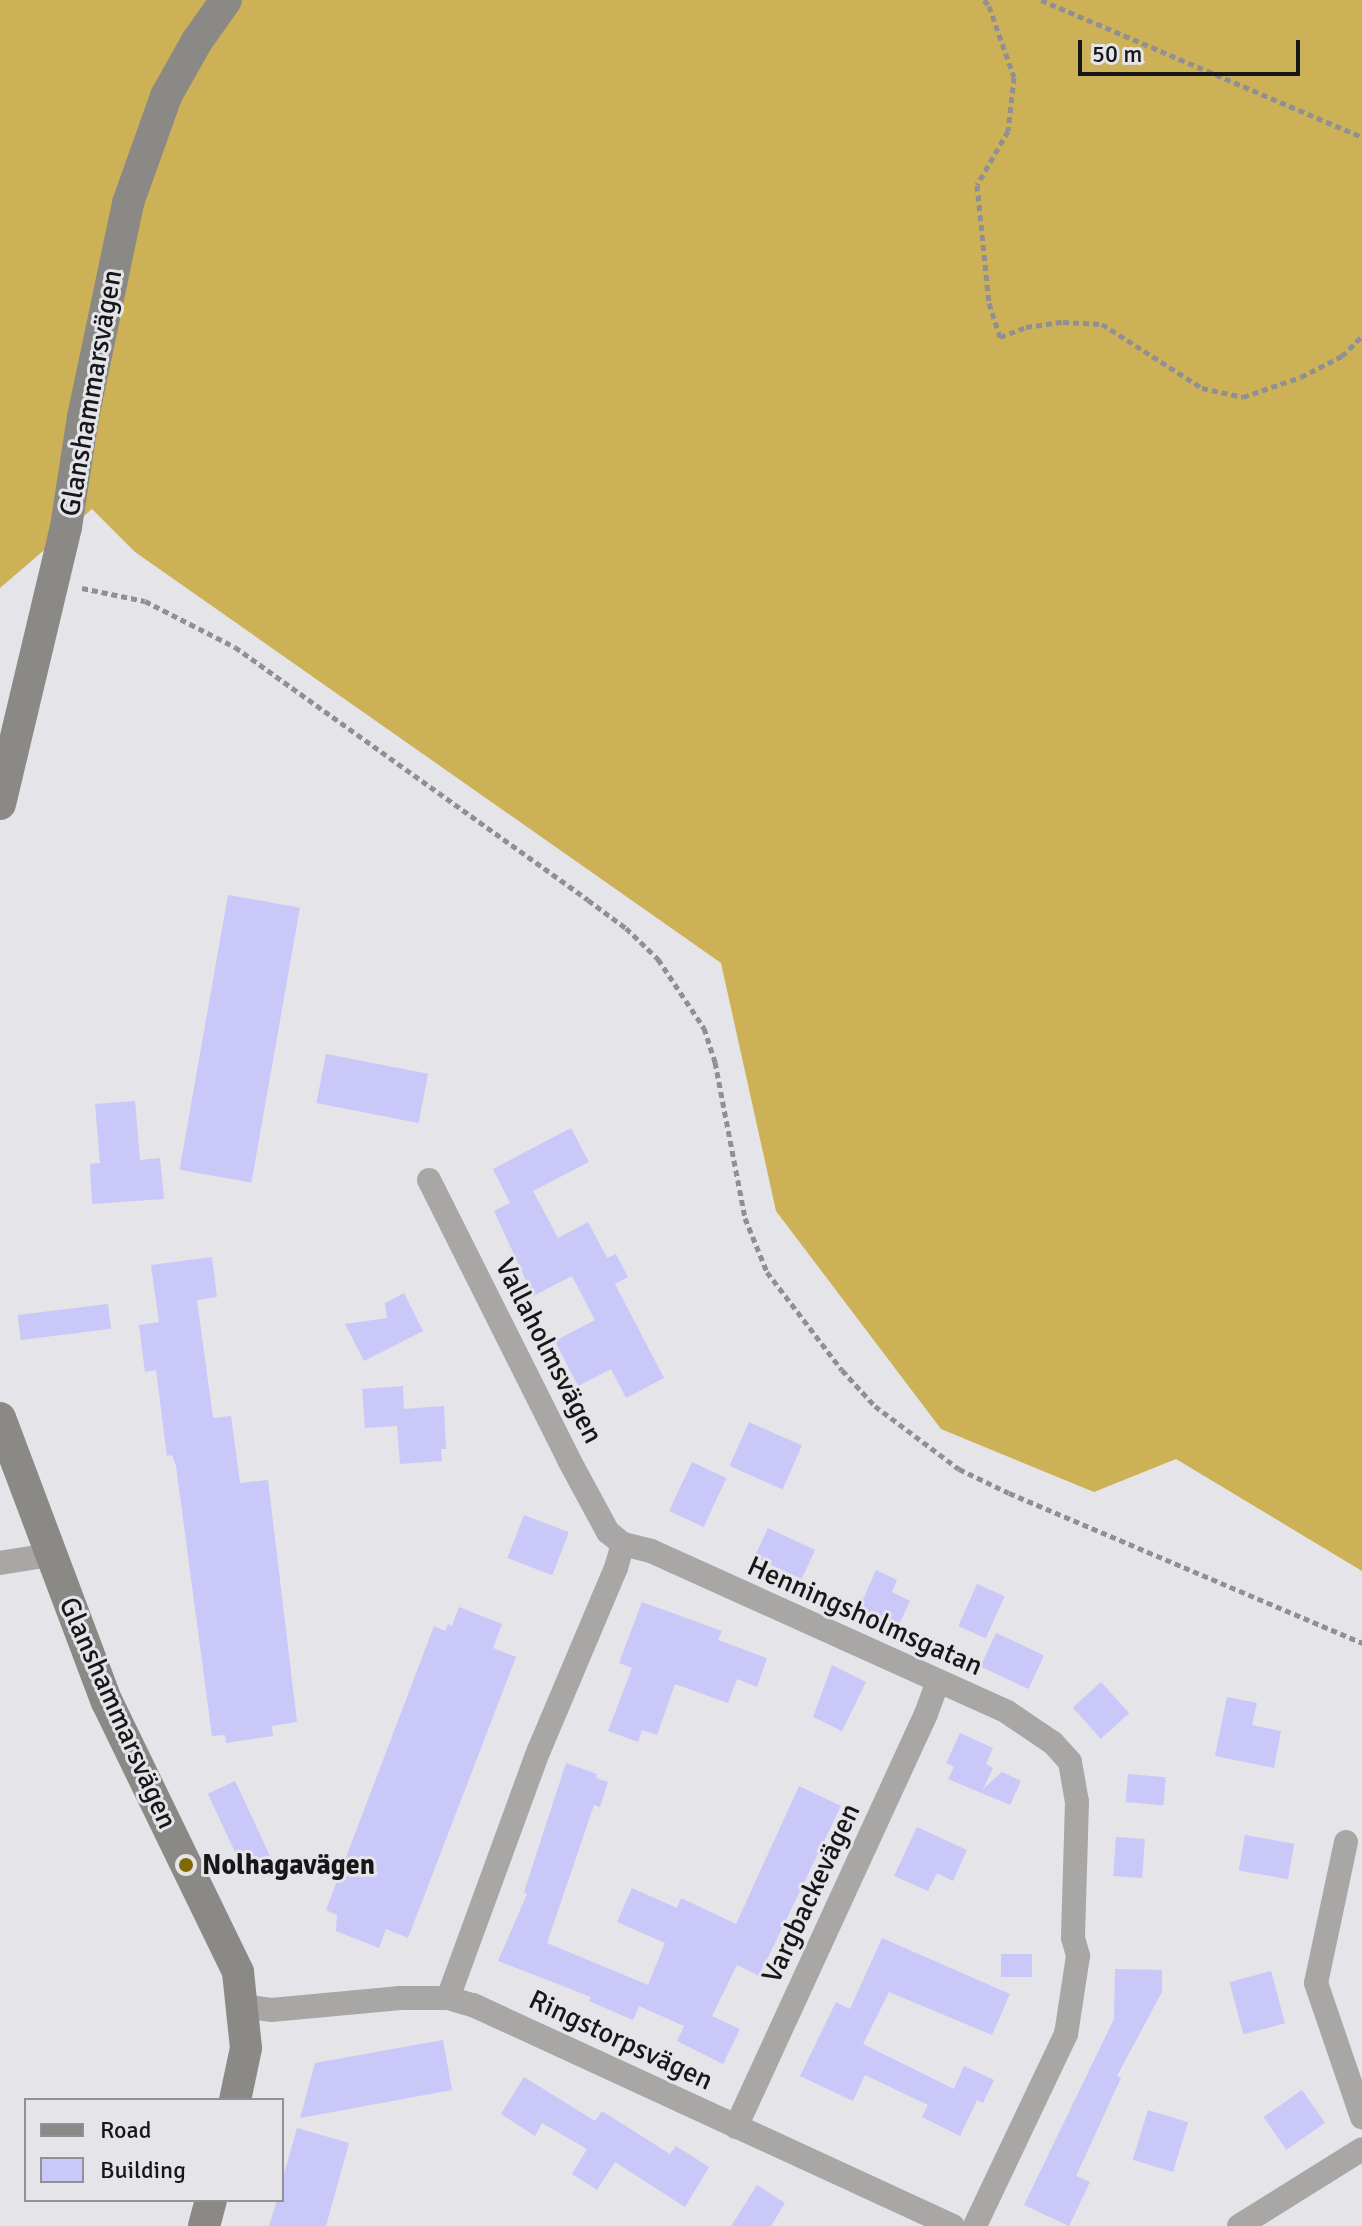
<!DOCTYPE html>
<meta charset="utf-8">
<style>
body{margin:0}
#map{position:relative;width:1362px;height:2226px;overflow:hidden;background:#e4e4e9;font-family:Signika,sans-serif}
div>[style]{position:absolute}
.forest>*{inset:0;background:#cdb156}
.building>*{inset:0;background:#cac7f9;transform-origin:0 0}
.path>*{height:5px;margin-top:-2.5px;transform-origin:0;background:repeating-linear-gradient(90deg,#909094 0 6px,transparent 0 10px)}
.street>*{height:24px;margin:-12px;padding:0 12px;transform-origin:12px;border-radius:12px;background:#a8a7a5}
.secondary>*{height:32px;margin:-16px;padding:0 16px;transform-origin:16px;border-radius:16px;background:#8a8986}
.dots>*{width:22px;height:22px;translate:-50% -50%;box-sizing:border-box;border:4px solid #e4e4e9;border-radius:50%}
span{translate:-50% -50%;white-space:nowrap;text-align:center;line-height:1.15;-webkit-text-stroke:6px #e4e4e9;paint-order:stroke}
.street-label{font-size:28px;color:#171719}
.poi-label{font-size:28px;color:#171719;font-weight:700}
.left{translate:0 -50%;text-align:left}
.legend{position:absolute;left:24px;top:2098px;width:260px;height:104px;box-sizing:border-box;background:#e4e4e9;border:2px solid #929296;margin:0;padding:10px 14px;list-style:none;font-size:24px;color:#171719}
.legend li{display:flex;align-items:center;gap:16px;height:40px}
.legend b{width:40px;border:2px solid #929296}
.scale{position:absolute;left:1078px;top:40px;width:222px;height:36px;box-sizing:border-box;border:4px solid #171719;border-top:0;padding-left:10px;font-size:24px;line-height:28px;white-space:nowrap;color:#171719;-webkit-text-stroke:6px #e4e4e9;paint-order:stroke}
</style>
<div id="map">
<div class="forest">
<div style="clip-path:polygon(0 0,1362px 0,1362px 1571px,1176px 1459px,1094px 1492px,941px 1429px,776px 1211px,721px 963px,135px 552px,92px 509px,0 588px)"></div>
</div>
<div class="building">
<div style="left:228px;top:895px;width:73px;height:279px;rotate:10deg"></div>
<div style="left:326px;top:1054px;width:104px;height:50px;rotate:11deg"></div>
<div style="clip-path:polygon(135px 1101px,140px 1160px,160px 1158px,164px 1199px,92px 1204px,90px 1164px,100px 1163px,95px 1104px)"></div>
<div style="clip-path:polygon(571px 1128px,589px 1162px,533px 1191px,558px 1238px,588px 1222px,607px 1258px,616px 1254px,628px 1277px,615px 1284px,664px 1378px,626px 1398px,611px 1369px,578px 1386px,555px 1341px,595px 1320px,572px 1276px,533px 1296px,494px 1211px,510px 1203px,493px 1169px)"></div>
<div style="clip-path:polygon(212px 1257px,217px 1297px,197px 1300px,213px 1418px,231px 1416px,240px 1483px,268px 1480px,297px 1722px,272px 1726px,273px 1736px,226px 1743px,225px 1735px,212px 1736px,176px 1466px,172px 1455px,167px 1456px,156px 1370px,145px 1372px,139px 1325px,159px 1322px,151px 1265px)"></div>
<div style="clip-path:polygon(404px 1293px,423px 1331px,364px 1361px,345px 1324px,387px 1318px,385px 1303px)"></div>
<div style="left:108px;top:1304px;width:25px;height:91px;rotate:83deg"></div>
<div style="clip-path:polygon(403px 1386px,404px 1409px,444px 1406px,446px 1449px,441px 1449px,442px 1461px,400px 1464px,397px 1426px,365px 1428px,362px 1389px)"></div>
<div style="left:749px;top:1422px;width:58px;height:48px;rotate:24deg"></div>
<div style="left:692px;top:1462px;width:38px;height:54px;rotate:25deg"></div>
<div style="left:524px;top:1515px;width:48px;height:46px;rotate:21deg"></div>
<div style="left:768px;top:1528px;width:52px;height:32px;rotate:25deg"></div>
<div style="clip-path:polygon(876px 1570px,897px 1580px,892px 1592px,910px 1601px,897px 1629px,858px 1611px)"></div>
<div style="left:977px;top:1584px;width:30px;height:46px;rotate:24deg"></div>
<div style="clip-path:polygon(642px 1602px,722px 1631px,718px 1640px,767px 1658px,757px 1687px,737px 1679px,728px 1703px,675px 1684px,657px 1735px,642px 1730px,638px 1742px,608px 1731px,632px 1668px,619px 1663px)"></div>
<div style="clip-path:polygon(459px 1607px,502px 1624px,493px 1648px,516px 1657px,408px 1938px,386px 1929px,379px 1948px,336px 1931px,337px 1915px,326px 1910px,434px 1626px,445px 1631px,448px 1624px,452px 1626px)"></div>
<div style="left:996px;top:1633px;width:53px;height:37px;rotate:25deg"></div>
<div style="clip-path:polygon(832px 1665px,866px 1682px,842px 1731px,813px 1717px)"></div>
<div style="left:1101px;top:1682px;width:42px;height:38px;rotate:48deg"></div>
<div style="clip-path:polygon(1227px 1697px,1257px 1703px,1252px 1725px,1281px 1731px,1274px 1768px,1215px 1756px)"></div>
<div style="clip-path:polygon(960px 1733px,993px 1748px,986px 1764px,993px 1768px,983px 1789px,1002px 1772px,1021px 1781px,1010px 1805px,948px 1779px,954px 1767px,946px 1763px)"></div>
<div style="clip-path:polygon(566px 1763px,597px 1774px,596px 1778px,608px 1782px,600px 1807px,594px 1805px,547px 1943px,648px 1985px,665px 1943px,617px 1922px,632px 1888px,677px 1908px,681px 1898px,736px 1924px,799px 1786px,841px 1806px,759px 1976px,737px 1965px,712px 2016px,740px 2029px,723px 2064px,677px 2041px,684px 2026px,639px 2006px,633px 2020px,589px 2001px,591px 1997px,498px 1961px,527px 1894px,524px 1892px)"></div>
<div style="left:1128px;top:1774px;width:38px;height:28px;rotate:5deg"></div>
<div style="left:235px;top:1781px;width:90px;height:30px;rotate:65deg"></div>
<div style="clip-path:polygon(917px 1827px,967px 1850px,953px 1881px,937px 1873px,928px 1891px,894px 1876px)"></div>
<div style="left:1245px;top:1835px;width:50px;height:36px;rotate:10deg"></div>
<div style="left:1116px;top:1837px;width:29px;height:39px;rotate:4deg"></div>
<div style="clip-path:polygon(882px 1938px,1010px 1994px,992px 2035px,889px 1992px,863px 2044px,954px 2089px,964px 2066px,994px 2080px,983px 2103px,977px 2100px,960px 2136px,922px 2117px,928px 2105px,865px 2075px,853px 2101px,800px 2076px,836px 2002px,850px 2009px)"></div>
<div style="left:1001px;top:1954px;width:31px;height:23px"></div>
<div style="clip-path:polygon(1115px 1969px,1162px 1970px,1162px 1992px,1117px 2076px,1121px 2078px,1076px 2176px,1090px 2182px,1069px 2226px,1024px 2205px,1114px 2019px)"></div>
<div style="left:1271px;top:1971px;width:54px;height:43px;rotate:75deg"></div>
<div style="clip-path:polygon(443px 2040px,452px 2090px,300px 2118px,315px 2063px)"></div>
<div style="clip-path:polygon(524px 2077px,595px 2121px,602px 2111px,670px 2154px,676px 2146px,709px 2167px,685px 2207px,615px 2162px,597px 2190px,572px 2174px,587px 2149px,542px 2123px,535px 2136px,501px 2114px)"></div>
<div style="left:1302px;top:2090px;width:40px;height:47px;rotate:55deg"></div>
<div style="left:1148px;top:2110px;width:42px;height:52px;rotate:17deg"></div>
<div style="clip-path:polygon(297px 2128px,349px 2143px,326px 2226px,269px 2226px,277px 2200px,282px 2200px,282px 2181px)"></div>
<div style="clip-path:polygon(757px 2185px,785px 2203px,771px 2226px,731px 2226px)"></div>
</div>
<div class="path">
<div style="left:984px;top:0;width:8px;rotate:50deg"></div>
<div style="left:989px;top:6px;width:75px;rotate:70.6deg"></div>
<div style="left:1014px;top:77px;width:54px;rotate:96.3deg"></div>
<div style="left:1008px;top:131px;width:62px;rotate:119.9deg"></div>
<div style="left:977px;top:185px;width:119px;rotate:84.2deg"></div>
<div style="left:989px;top:303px;width:36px;rotate:72deg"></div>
<div style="left:1000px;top:337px;width:28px;rotate:-21deg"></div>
<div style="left:1026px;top:327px;width:37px;rotate:-8deg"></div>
<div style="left:1063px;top:322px;width:39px;rotate:3deg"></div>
<div style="left:1102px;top:324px;width:119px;rotate:32.6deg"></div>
<div style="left:1202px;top:388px;width:42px;rotate:12.4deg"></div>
<div style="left:1243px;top:397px;width:61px;rotate:-19deg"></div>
<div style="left:1301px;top:377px;width:46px;rotate:-27.1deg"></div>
<div style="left:1342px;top:356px;width:28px;rotate:-45deg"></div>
<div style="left:1041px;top:0;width:349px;rotate:23.1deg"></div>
<div style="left:82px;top:588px;width:64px;rotate:11.7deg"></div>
<div style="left:145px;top:601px;width:101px;rotate:27.1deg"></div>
<div style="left:235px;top:647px;width:434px;rotate:35.6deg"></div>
<div style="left:588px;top:900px;width:47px;rotate:36.4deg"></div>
<div style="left:626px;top:928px;width:45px;rotate:44.1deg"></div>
<div style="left:658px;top:959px;width:83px;rotate:56.3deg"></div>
<div style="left:704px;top:1028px;width:36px;rotate:72deg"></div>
<div style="left:715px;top:1062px;width:159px;rotate:79.1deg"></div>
<div style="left:745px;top:1218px;width:58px;rotate:67.8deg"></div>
<div style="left:767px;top:1272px;width:123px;rotate:52.6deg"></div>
<div style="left:842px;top:1370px;width:49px;rotate:47.5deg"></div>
<div style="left:875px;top:1406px;width:105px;rotate:36.9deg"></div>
<div style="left:959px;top:1469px;width:55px;rotate:25.6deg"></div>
<div style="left:1009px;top:1493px;width:384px;rotate:23deg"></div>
</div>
<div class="street">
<div style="left:429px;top:1180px;width:313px;rotate:63.4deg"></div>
<div style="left:569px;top:1460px;width:82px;rotate:61.6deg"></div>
<div style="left:608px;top:1532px;width:19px;rotate:39deg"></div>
<div style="left:0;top:1563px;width:51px;rotate:-9.1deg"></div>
<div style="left:1346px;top:1842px;width:144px;rotate:102deg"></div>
<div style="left:1316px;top:1983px;width:142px;rotate:71.1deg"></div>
<div style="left:448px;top:1998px;width:264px;rotate:-69.9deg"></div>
<div style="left:539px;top:1750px;width:198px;rotate:-67.1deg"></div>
<div style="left:616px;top:1568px;width:25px;rotate:-74deg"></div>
<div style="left:623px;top:1544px;width:29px;rotate:14deg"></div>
<div style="left:651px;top:1551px;width:391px;rotate:24.3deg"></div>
<div style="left:1007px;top:1712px;width:55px;rotate:34deg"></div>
<div style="left:1053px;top:1743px;width:25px;rotate:48deg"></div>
<div style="left:1070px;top:1762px;width:41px;rotate:80.1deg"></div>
<div style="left:1077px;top:1802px;width:136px;rotate:91.7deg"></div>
<div style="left:1073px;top:1938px;width:19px;rotate:74deg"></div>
<div style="left:1078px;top:1956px;width:79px;rotate:98.7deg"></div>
<div style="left:1066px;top:2034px;width:212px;rotate:115.4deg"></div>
<div style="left:243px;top:2006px;width:28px;rotate:8deg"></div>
<div style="left:271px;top:2010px;width:130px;rotate:-5.3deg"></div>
<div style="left:400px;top:1998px;width:48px"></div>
<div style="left:448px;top:1998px;width:26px;rotate:16deg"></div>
<div style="left:473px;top:2005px;width:528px;rotate:24.72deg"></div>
<div style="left:736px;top:2127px;width:455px;rotate:-65.3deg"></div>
<div style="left:926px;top:1714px;width:33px;rotate:-70deg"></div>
<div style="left:1239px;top:2226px;width:145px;rotate:-32deg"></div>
</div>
<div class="secondary">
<div style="left:0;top:804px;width:285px;rotate:-76.6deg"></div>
<div style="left:66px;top:527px;width:111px;rotate:-81.2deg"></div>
<div style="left:83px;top:417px;width:219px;rotate:-78.1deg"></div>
<div style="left:128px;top:203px;width:114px;rotate:-70.4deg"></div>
<div style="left:166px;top:96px;width:63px;rotate:-60.6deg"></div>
<div style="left:197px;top:41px;width:50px;rotate:-54.7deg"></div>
<div style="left:0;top:1418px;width:303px;rotate:69.4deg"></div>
<div style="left:107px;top:1702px;width:300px;rotate:64.1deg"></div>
<div style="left:238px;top:1972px;width:76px;rotate:84deg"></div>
<div style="left:246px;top:2048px;width:53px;rotate:101.9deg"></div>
<div style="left:204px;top:2226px;width:27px;rotate:-75deg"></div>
</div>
<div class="dots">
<div style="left:186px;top:1865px;background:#816901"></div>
</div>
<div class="street-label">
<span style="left:91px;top:393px;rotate:-80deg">Glanshammarsvägen</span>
<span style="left:549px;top:1351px;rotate:63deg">Vallaholmsvägen</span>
<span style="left:865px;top:1616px;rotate:24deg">Henningsholmsgatan</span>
<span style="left:118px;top:1713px;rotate:66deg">Glanshammarsvägen</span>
<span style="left:811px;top:1893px;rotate:-65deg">Vargbackevägen</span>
<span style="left:621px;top:2040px;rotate:25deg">Ringstorpsvägen</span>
</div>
<div class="poi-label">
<span class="left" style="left:202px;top:1865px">Nolhagavägen</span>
</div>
<ul class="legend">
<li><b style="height:10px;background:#8a8986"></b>Road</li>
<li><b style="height:22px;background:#cac7f9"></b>Building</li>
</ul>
<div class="scale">50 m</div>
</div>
